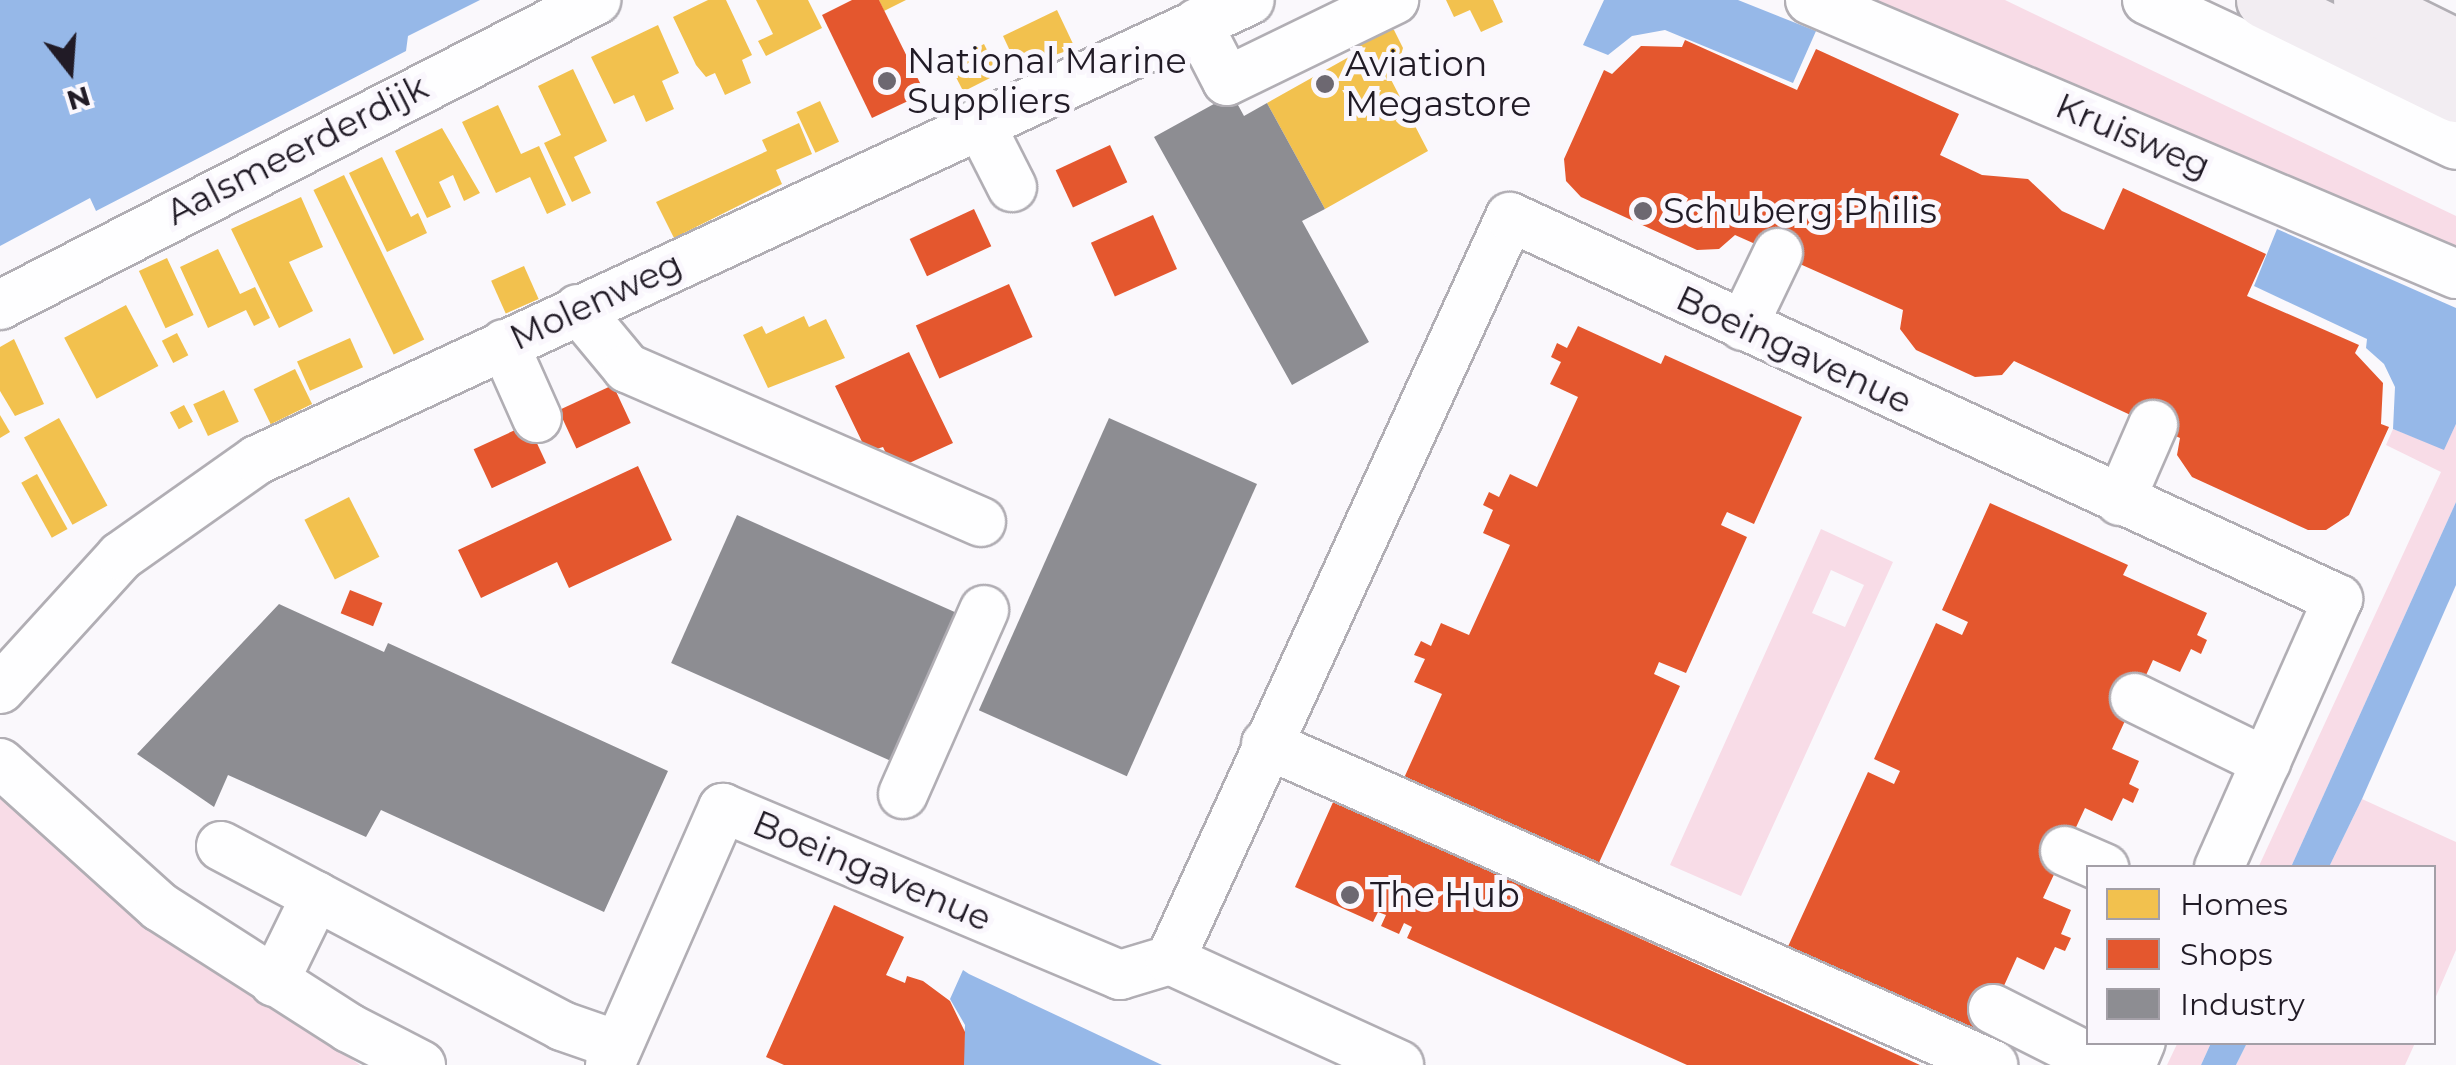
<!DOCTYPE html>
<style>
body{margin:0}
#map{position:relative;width:2456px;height:1065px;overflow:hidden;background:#faf8fc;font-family:Montserrat,sans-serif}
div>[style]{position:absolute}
.green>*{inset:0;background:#f8dce7}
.water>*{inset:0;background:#96b8e8}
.homes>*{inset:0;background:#f2c14e;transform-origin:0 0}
.shops>*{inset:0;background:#e4572e;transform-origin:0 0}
.industry>*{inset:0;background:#8d8d92;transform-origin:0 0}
.roads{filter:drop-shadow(2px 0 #b1aeb4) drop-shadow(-2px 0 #b1aeb4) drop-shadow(0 2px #b1aeb4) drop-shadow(0 -2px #b1aeb4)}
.minor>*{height:48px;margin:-24px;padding:0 24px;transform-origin:24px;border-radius:24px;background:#fefeff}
.major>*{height:55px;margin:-27.5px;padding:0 27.5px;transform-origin:27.5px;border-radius:27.5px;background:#f2edf2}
.dots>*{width:28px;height:28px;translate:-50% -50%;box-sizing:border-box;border:5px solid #faf7fd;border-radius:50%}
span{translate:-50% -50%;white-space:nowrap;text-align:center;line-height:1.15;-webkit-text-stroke:10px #faf7fd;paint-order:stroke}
.poi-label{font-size:35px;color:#211b26}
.left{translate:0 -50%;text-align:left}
.street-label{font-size:35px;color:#211b26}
.legend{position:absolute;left:2086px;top:865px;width:350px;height:180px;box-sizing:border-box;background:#faf7fd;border:2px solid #a39fa7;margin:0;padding:12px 18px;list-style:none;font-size:30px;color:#211b26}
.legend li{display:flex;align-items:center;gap:20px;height:50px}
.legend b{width:50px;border:2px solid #a39fa7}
.north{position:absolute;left:20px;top:20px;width:100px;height:100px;-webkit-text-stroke:8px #faf7fd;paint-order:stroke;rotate:163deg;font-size:28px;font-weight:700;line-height:40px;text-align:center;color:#211b26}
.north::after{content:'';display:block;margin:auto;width:35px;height:45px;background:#211b26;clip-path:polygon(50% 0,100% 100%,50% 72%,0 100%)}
</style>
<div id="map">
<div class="green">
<div style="clip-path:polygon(1863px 0,2005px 0,2456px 216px,2456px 251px)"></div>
<div style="clip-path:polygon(2456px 424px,2456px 502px,2291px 867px,2258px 868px,2441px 472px,2386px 445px,2393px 429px,2444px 449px)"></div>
<div style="clip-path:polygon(evenodd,1821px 529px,1893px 562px,1741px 896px,1670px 865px,1821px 529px,1831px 570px,1864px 585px,1845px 627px,1812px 613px,1831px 570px)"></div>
<div style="clip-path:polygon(0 788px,159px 927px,360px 1065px,0 1065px)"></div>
<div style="clip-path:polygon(2362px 799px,2456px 842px,2456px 950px,2434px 1001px,2434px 868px,2329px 867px)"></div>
<div style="clip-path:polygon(2178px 1042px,2211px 1042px,2211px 1043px,2201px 1065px,2167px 1065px)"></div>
<div style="clip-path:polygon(2247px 1043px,2247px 1042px,2415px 1043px,2405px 1065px,2236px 1065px)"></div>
</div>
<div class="water">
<div style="clip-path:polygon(0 0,480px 0,408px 36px,406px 51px,96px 211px,90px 198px,0 246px)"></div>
<div style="clip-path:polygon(1604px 0,1738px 0,1816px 31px,1793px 83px,1665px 30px,1632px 36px,1608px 55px,1583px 45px)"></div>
<div style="clip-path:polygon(2277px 229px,2456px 308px,2456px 424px,2444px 450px,2393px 429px,2395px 387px,2384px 364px,2366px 348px,2367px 339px,2254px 286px)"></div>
<div style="clip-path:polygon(2456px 502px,2456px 585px,2362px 799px,2329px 867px,2291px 867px)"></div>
<div style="clip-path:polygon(963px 970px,969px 974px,1162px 1065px,963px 1065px,965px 1025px,950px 999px)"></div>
<div style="clip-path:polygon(2211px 1043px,2211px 1042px,2247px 1043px,2236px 1065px,2201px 1065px)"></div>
</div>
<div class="homes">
<div style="clip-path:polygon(708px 0,726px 0,752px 55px,742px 60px,751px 83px,725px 95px,715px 73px,706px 77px,696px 65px,673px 17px)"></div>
<div style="clip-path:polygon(756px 0,808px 0,822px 28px,766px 56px,758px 41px,773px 34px)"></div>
<div style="clip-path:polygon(879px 0,906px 0,884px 11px)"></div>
<div style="clip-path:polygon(1446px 0,1493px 0,1503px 22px,1481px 32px,1470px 10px,1454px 17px)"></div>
<div style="clip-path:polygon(1057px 10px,1075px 48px,1018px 68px,1003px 36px)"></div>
<div style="clip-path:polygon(658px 25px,679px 73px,662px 81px,674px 109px,646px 122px,634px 95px,614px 104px,591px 57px)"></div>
<div style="clip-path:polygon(1377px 26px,1394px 30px,1403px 48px,1398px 65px,1386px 70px,1428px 151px,1325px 209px,1267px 103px,1356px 53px,1359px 34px)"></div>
<div style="left:984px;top:44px;width:33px;height:40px;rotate:63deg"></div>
<div style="clip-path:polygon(573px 69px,607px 141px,574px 157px,591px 193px,572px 202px,544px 143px,561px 135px,538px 86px)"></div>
<div style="left:820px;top:101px;width:45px;height:26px;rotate:65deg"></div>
<div style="clip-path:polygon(498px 105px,521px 154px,539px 146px,566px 205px,547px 214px,530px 177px,496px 193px,462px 122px)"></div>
<div style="clip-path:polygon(799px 123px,812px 154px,776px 170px,782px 184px,674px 238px,656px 202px,767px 151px,762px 140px)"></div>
<div style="clip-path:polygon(442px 128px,480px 193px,464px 201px,453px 175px,439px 182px,451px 207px,427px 218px,395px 151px)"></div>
<div style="clip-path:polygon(382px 157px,411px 217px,418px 213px,427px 233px,387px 252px,349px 173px)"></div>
<div style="left:344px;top:175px;width:183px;height:34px;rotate:64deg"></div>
<div style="clip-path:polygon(301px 197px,323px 247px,289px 262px,313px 311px,279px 328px,231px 229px)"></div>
<div style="clip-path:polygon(218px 249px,240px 294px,255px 287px,270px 318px,254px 326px,246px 310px,208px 328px,180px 267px)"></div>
<div style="left:167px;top:258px;width:63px;height:31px;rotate:65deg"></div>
<div style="left:524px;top:266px;width:36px;height:36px;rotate:66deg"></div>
<div style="left:126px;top:305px;width:69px;height:70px;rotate:62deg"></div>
<div style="clip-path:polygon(804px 316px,809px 327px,826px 319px,845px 358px,768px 388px,743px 335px,762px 326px,766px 334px)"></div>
<div style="left:177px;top:333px;width:25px;height:17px;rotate:63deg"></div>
<div style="left:350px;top:338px;width:32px;height:58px;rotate:66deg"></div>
<div style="clip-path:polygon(14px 339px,44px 404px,15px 416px,0 391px,0 347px)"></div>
<div style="left:295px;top:369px;width:39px;height:46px;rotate:64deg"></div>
<div style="left:224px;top:390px;width:35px;height:34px;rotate:65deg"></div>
<div style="left:184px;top:405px;width:19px;height:16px;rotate:62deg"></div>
<div style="clip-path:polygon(0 415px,10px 432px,0 438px)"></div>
<div style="left:59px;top:418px;width:100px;height:40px;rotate:61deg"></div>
<div style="left:37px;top:474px;width:63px;height:18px;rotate:61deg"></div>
<div style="left:349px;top:497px;width:67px;height:50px;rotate:63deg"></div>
</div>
<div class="shops">
<div style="clip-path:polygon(852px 0,879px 0,925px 93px,872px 118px,822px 15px)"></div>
<div style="clip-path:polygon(1685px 40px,1797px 90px,1816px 49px,1959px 114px,1940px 155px,1982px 175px,2028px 179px,2062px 211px,2104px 230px,2123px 188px,2266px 254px,2247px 296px,2359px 345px,2355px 353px,2383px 383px,2381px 424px,2389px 427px,2349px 515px,2326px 530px,2308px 530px,2192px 477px,2177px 455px,2180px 438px,2014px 361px,2002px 375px,1975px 377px,1916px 350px,1900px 329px,1903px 310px,1735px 235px,1719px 249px,1697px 250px,1581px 197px,1566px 181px,1564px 159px,1604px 70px,1612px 74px,1641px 46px,1682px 47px)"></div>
<div style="left:1110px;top:145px;width:41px;height:60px;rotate:65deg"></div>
<div style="left:974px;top:209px;width:41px;height:71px;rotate:65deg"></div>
<div style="left:1153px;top:215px;width:59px;height:68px;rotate:66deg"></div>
<div style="left:1009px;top:284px;width:58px;height:102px;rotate:66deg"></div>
<div style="clip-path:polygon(1578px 326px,1661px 364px,1665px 355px,1802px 417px,1754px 524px,1727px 512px,1724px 518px,1721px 525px,1747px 537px,1686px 673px,1659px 662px,1654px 674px,1680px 686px,1597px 867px,1404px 778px,1442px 694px,1414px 682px,1425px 659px,1414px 655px,1421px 641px,1431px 646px,1441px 623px,1469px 635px,1510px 545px,1483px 533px,1493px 510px,1483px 505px,1489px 492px,1499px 497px,1510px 474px,1537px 487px,1578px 397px,1550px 384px,1561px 362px,1551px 357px,1557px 343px,1567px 348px)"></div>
<div style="clip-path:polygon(909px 352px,953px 443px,894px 470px,883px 447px,867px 452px,835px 386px)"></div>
<div style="left:613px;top:385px;width:42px;height:60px;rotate:65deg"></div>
<div style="left:528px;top:424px;width:43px;height:60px;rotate:65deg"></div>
<div style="clip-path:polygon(638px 466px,672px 540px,569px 588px,557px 562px,481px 598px,458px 550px)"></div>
<div style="clip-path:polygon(1990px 503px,2128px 565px,2123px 575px,2207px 613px,2197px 635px,2207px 640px,2201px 654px,2191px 649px,2180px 672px,2153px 660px,2112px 749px,2139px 761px,2129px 784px,2139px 789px,2133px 803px,2123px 798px,2112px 821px,2085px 808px,2043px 898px,2071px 910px,2061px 934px,2071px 938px,2065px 951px,2055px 947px,2044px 970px,2017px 957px,1979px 1041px,1785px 953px,1868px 772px,1894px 784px,1900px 771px,1874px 759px,1936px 623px,1962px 635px,1968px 622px,1942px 610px)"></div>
<div style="left:350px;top:590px;width:35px;height:25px;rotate:22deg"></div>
<div style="clip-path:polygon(1334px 800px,1920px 1065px,1687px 1065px,1407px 938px,1412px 927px,1404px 923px,1399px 934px,1381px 926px,1386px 915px,1378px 912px,1373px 922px,1295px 887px)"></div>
<div style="clip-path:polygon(834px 905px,904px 937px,886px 975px,905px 983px,907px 976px,923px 981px,950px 1001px,965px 1032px,964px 1065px,784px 1065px,766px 1057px)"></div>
</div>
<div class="industry">
<div style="clip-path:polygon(1232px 94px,1244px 116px,1267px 103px,1325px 209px,1302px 221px,1369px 342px,1292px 385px,1154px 137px)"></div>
<div style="left:1109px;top:418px;width:162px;height:320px;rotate:24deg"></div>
<div style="left:737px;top:515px;width:242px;height:162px;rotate:24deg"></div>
<div style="clip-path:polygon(279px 604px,384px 652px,388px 643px,668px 771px,604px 912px,381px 810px,366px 837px,228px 775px,214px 807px,137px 754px)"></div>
</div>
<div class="roads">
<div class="minor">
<div style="left:1810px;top:0;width:702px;rotate:22.98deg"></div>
<div style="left:2147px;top:0;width:341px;rotate:25.1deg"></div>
<div style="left:1197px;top:23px;width:65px;rotate:62.7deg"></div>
<div style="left:1227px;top:81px;width:186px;rotate:-25.9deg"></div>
<div style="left:979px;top:122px;width:73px;rotate:63.1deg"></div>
<div style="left:0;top:305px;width:670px;rotate:-27.1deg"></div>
<div style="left:578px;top:309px;width:77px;rotate:50.3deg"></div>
<div style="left:627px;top:368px;width:386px;rotate:23.5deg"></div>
<div style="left:1743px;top:326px;width:81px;rotate:-64.4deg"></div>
<div style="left:504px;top:344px;width:81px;rotate:66deg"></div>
<div style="left:2120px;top:501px;width:83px;rotate:-66.5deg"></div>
<div style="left:0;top:689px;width:180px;rotate:-47.7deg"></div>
<div style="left:121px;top:556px;width:166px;rotate:-35.2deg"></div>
<div style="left:257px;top:460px;width:1094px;rotate:-24.86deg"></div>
<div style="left:2135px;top:698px;width:146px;rotate:26deg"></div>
<div style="left:1266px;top:744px;width:795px;rotate:23.82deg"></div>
<div style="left:0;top:763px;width:215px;rotate:42deg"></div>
<div style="left:160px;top:907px;width:224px;rotate:32.6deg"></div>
<div style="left:349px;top:1028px;width:81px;rotate:27.2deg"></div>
<div style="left:903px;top:794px;width:201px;rotate:-66.2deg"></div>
<div style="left:221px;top:846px;width:386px;rotate:27.8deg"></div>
<div style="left:562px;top:1026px;width:58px;rotate:19.1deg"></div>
<div style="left:2065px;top:851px;width:43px;rotate:23.6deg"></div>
<div style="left:1170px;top:960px;width:817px;rotate:-65.41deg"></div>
<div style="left:1510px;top:217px;width:912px;rotate:24.77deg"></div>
<div style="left:2338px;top:599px;width:294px;rotate:113.9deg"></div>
<div style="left:274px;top:982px;width:96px;rotate:-64deg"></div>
<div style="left:1993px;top:1009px;width:124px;rotate:26.8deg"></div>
<div style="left:610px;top:1065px;width:281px;rotate:-66.3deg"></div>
<div style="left:723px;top:808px;width:431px;rotate:22.8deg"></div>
<div style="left:1120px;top:975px;width:52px;rotate:-16.7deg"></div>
<div style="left:1170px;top:960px;width:252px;rotate:24.6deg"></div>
<div style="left:2131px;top:1065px;width:25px;rotate:-67deg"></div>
</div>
<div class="major">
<div style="left:2264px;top:0;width:214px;rotate:26.1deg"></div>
<div style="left:2361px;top:0;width:106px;rotate:26.3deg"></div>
</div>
</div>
<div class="dots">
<div style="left:887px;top:81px;background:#6d6871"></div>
<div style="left:1325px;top:84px;background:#6d6871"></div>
<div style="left:1643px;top:211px;background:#6d6871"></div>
<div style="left:1350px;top:895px;background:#6d6871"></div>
</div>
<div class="poi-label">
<span class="left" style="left:907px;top:81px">National Marine<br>Suppliers</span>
<span class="left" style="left:1345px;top:84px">Aviation<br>Megastore</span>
<span class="left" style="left:1663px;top:211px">Schuberg Philis</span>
<span class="left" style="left:1370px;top:895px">The Hub</span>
</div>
<div class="street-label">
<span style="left:2133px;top:136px;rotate:23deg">Kruisweg</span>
<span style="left:297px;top:150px;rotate:-27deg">Aalsmeerderdijk</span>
<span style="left:596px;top:301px;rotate:-25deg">Molenweg</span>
<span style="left:1794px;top:350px;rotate:25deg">Boeingavenue</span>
<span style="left:872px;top:871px;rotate:23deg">Boeingavenue</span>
</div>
<ul class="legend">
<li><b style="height:28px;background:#f2c14e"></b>Homes</li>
<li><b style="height:28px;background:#e4572e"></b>Shops</li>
<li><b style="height:28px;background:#8d8d92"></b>Industry</li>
</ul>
<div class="north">N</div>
</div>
